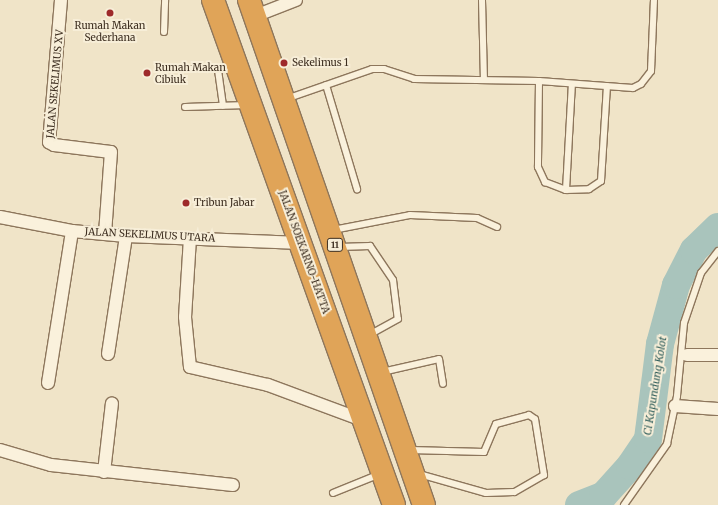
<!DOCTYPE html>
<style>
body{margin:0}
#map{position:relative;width:718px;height:505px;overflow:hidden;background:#f0e4c8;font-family:Merriweather,serif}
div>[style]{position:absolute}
.river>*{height:28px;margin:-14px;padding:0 14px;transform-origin:14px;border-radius:14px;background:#a9c4bc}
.roads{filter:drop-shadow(1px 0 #8d765c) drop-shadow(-1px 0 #8d765c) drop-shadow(0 1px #8d765c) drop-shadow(0 -1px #8d765c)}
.lane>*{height:6px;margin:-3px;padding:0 3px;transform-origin:3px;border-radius:3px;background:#faf1dc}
.street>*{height:12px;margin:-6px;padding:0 6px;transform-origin:6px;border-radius:6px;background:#faf1dc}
.highway>*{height:22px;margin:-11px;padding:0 11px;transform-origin:11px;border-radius:11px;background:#e0a458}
.dots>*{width:11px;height:11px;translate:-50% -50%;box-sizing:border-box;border:2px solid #f7eed8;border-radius:50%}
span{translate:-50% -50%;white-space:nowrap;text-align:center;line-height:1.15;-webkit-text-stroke:4px #f7eed8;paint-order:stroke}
.shield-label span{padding:1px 3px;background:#f7eed8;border:1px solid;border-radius:3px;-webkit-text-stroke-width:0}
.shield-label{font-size:9px;color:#3d2e20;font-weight:700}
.poi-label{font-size:10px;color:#3d2e20}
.left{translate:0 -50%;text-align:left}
.street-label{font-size:10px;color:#3d2e20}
.water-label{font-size:11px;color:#2f5d5a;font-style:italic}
</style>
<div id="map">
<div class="river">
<div style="left:579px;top:505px;width:26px;rotate:-21deg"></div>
<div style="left:603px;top:496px;width:40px;rotate:-48deg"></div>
<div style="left:630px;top:466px;width:32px;rotate:-56deg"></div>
<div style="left:648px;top:439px;width:96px;rotate:-82.8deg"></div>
<div style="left:660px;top:344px;width:61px;rotate:-74.8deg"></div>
<div style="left:676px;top:285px;width:39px;rotate:-63deg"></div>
<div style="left:694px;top:250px;width:33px;rotate:-44deg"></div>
</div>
<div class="roads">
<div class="lane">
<div style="left:482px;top:0;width:80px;rotate:88.6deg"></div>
<div style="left:164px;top:32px;width:32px;rotate:-88deg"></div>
<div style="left:169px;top:69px;width:64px"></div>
<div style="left:218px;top:70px;width:36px;rotate:82deg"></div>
<div style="left:539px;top:81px;width:86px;rotate:90.7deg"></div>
<div style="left:538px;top:167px;width:17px;rotate:65deg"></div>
<div style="left:545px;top:182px;width:22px;rotate:21deg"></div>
<div style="left:566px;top:190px;width:23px;rotate:-2deg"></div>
<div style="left:589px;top:189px;width:14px;rotate:-34deg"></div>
<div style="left:601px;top:181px;width:95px;rotate:-86.4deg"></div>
<div style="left:326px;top:85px;width:109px;rotate:73.4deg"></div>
<div style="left:286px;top:99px;width:91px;rotate:-19.2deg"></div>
<div style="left:372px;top:69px;width:12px"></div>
<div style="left:384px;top:69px;width:32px;rotate:18deg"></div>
<div style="left:414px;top:79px;width:125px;rotate:0.9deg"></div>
<div style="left:539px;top:81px;width:94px;rotate:4.3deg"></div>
<div style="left:633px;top:88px;width:9px;rotate:-27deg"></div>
<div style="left:641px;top:84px;width:16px;rotate:-52deg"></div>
<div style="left:651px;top:71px;width:71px;rotate:-87.6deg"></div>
<div style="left:185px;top:107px;width:62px;rotate:-1.8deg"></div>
<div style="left:566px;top:190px;width:106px;rotate:-86.8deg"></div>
<div style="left:333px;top:230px;width:78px;rotate:-11deg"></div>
<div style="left:410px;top:215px;width:67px;rotate:2.6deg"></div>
<div style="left:477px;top:218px;width:22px;rotate:24deg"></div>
<div style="left:339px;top:247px;width:31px;rotate:-2deg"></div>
<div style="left:370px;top:246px;width:41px;rotate:55.9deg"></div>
<div style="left:393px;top:280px;width:39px;rotate:83deg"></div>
<div style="left:398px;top:319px;width:33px;rotate:151deg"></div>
<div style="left:382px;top:372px;width:58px;rotate:-12.8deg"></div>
<div style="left:439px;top:359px;width:25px;rotate:81deg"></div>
<div style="left:410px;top:450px;width:74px;rotate:1.5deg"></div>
<div style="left:484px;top:452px;width:30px;rotate:-67deg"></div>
<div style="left:496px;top:424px;width:34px;rotate:-15deg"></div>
<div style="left:529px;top:415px;width:7px;rotate:34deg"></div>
<div style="left:535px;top:419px;width:57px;rotate:80.9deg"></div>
<div style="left:544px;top:475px;width:34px;rotate:150deg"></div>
<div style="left:514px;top:492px;width:28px;rotate:178deg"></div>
<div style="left:486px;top:493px;width:70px;rotate:-164.2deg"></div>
<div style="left:333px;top:493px;width:51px;rotate:-22deg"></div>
<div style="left:624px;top:505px;width:75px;rotate:-54.8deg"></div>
<div style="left:667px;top:444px;width:49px;rotate:-78.2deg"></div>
<div style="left:677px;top:396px;width:73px;rotate:-84.5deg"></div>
<div style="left:684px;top:323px;width:53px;rotate:-71.2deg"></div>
<div style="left:701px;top:273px;width:28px;rotate:-52deg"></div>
</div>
<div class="street">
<div style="left:61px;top:0;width:143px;rotate:94.8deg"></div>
<div style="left:49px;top:142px;width:6px;rotate:31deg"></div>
<div style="left:54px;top:145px;width:57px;rotate:7deg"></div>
<div style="left:111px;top:152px;width:82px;rotate:94.2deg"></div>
<div style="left:255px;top:16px;width:44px;rotate:-21.3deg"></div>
<div style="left:0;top:217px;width:73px;rotate:11deg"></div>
<div style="left:72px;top:231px;width:54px;rotate:5.3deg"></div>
<div style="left:126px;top:236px;width:175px;rotate:2.3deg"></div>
<div style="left:190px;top:238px;width:79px;rotate:93.6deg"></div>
<div style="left:185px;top:317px;width:50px;rotate:84.3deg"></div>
<div style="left:190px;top:367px;width:80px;rotate:13deg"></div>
<div style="left:268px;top:385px;width:103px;rotate:20.4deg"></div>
<div style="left:108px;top:354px;width:119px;rotate:-81.3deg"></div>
<div style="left:687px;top:355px;width:31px"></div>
<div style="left:48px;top:383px;width:154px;rotate:-81deg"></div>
<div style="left:675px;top:406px;width:43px;rotate:4deg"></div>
<div style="left:0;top:450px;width:53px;rotate:16.4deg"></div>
<div style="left:51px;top:465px;width:183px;rotate:6.3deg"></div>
<div style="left:104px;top:472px;width:69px;rotate:-83.4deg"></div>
</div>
<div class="highway">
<div style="left:213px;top:0;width:536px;rotate:70.28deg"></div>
<div style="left:249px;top:0;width:534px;rotate:70.89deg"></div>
</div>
</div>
<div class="dots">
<div style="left:110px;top:13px;background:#9e2a2b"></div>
<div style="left:284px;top:63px;background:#9e2a2b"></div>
<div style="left:147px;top:73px;background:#9e2a2b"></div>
<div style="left:186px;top:203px;background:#9e2a2b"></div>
</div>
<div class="shield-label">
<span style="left:335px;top:245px">11</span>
</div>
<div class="poi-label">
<span style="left:110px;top:31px">Rumah Makan<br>Sederhana</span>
<span class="left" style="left:292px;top:63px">Sekelimus 1</span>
<span class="left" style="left:155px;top:73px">Rumah Makan<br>Cibiuk</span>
<span class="left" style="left:194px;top:203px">Tribun Jabar</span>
</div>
<div class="street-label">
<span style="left:55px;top:84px;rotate:-85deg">JALAN SEKELIMUS XV</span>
<span style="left:150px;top:235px;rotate:3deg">JALAN SEKELIMUS UTARA</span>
<span style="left:304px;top:252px;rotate:70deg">JALAN SOEKARNO-HATTA</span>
</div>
<div class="water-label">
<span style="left:655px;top:386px;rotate:-81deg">Ci Kapundung Kolot</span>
</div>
</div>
